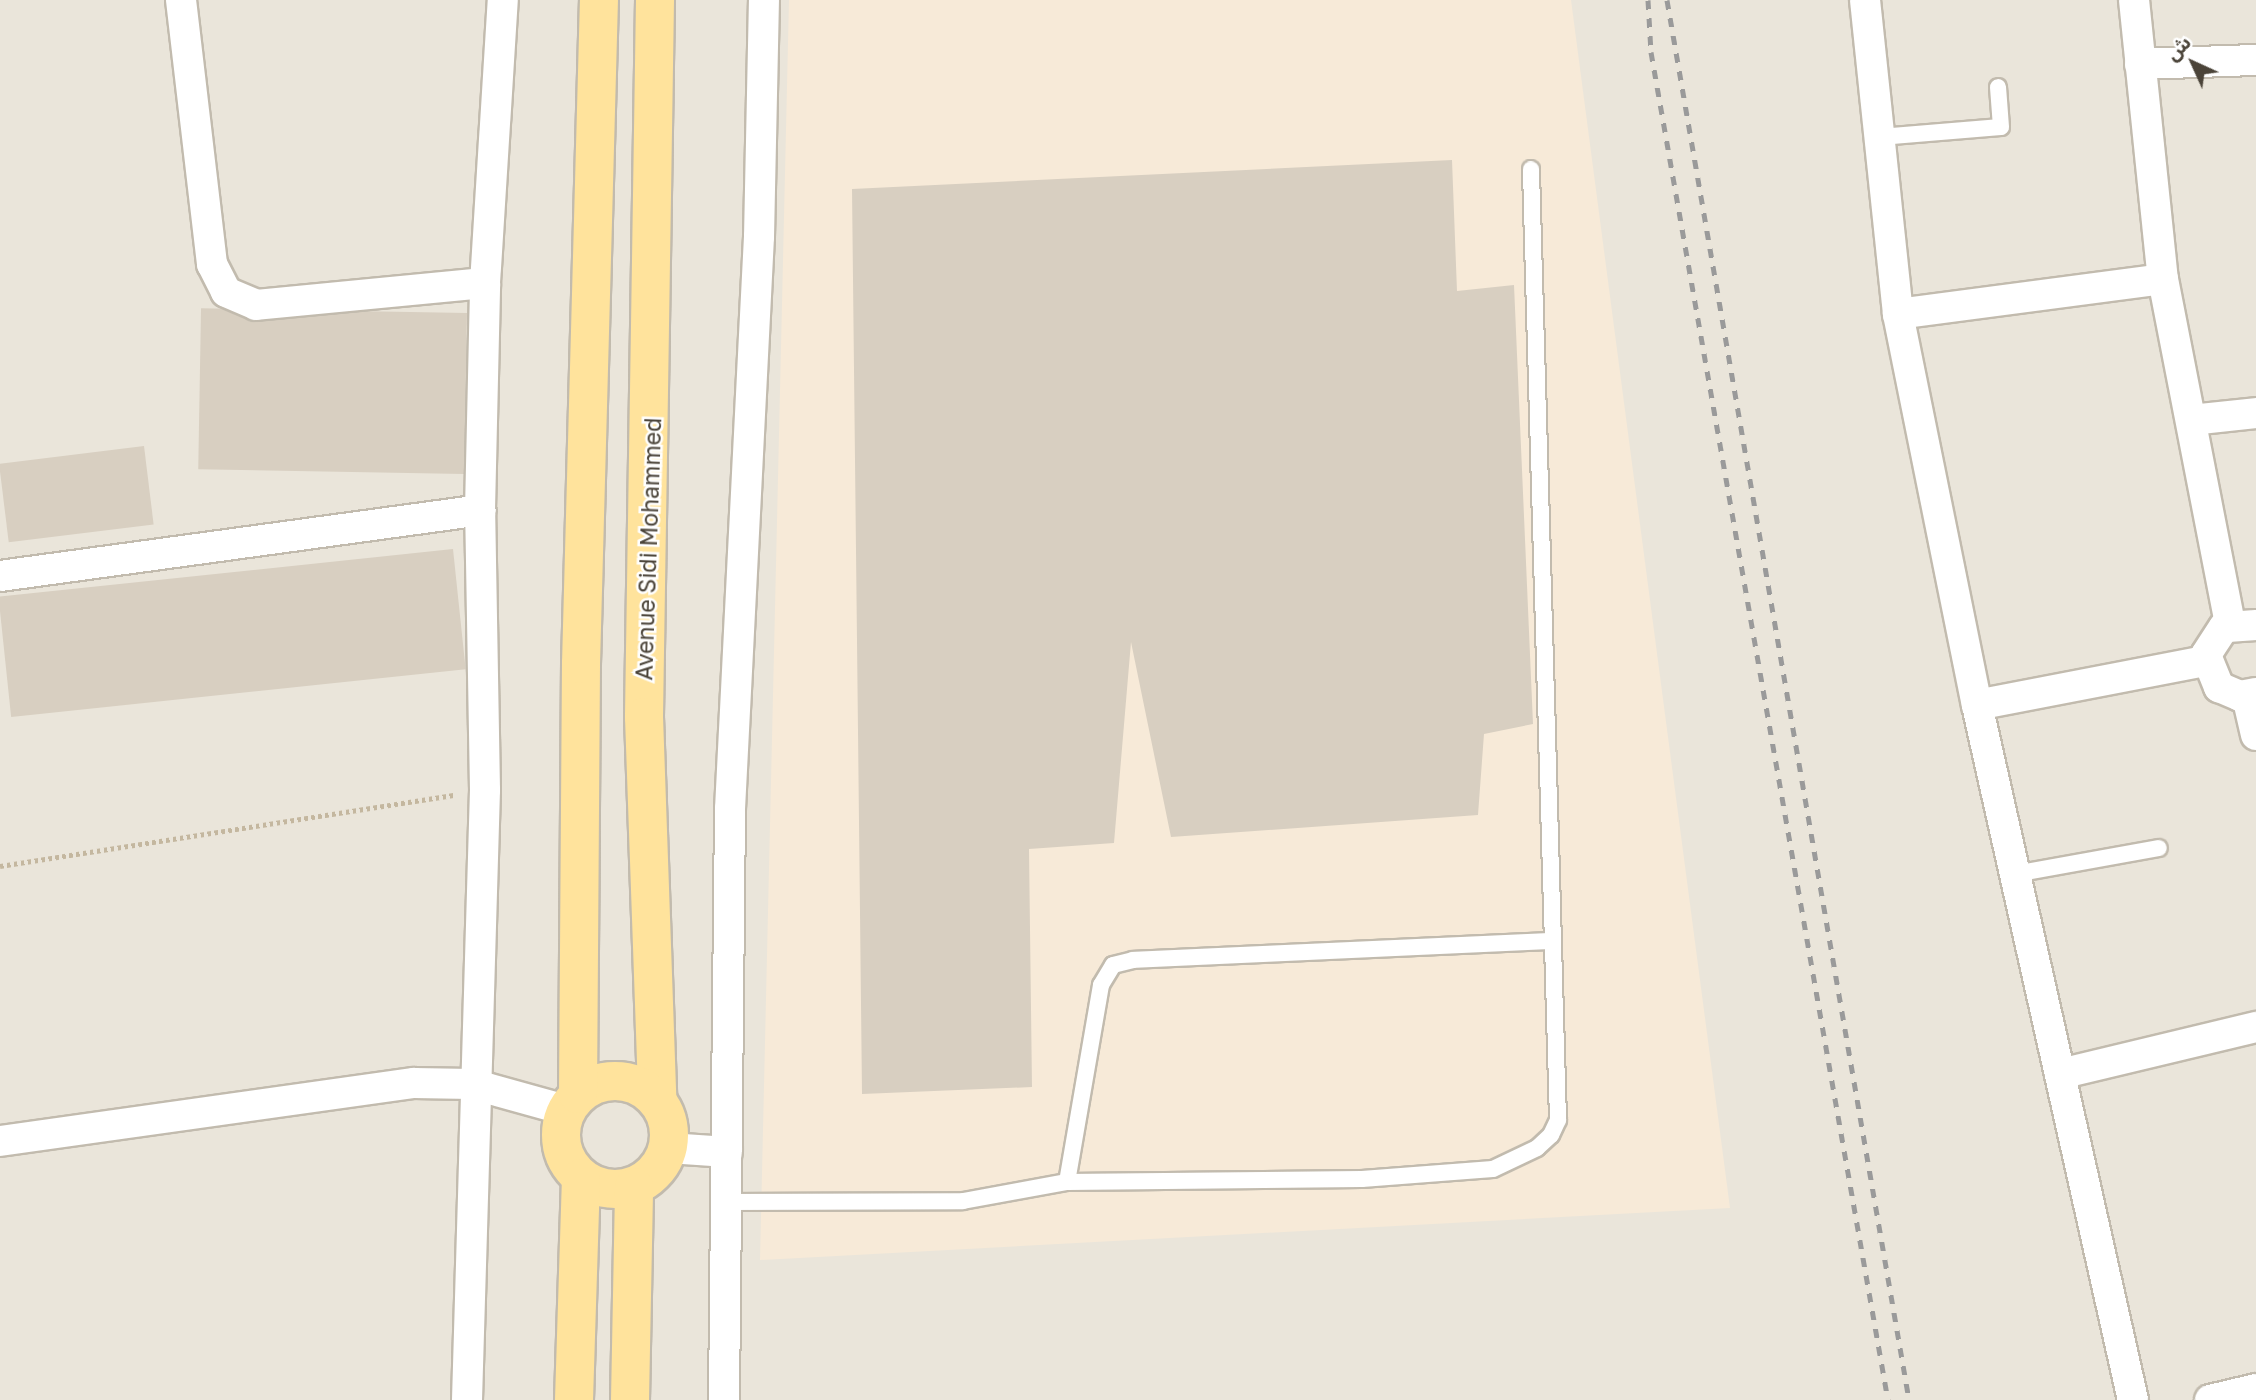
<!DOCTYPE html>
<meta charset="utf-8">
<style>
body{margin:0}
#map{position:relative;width:2256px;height:1400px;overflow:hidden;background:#f6f3ec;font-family:"Golos Text","Noto Sans Arabic",sans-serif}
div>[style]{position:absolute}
.residential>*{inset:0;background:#eae5da;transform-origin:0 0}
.commercial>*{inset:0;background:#f7ead8}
.building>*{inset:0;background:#d8cfc1;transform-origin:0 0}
.path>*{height:4.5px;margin-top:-2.25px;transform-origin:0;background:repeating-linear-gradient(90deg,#c4b79f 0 3.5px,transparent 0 7px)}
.roads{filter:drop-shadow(2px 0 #c2bbae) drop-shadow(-2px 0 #c2bbae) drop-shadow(0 2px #c2bbae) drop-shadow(0 -2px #c2bbae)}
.lane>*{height:16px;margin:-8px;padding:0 8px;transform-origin:8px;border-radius:8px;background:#fff}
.street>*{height:30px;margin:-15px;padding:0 15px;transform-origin:15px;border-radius:15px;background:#fff}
.primary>*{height:38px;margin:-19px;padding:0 19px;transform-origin:19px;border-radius:19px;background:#ffe39c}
.primary>.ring{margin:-19px;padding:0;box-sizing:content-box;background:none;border:38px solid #ffe39c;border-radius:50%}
.rail>*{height:5px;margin-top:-2.5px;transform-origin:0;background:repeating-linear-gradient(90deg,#9a9a9a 0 9px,transparent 0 18px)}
span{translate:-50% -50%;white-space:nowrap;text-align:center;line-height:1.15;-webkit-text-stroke:5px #fff;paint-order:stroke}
.street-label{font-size:23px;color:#4b4439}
.north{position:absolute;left:2158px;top:28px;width:70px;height:70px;-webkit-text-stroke:5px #fff;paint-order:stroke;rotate:315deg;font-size:19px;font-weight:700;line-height:28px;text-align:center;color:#4b4439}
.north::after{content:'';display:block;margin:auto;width:24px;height:32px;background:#4b4439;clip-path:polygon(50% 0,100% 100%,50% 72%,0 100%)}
</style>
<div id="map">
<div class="residential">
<div style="left:0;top:0;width:2256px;height:1400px"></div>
</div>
<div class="commercial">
<div style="clip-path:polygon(789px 0,1571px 0,1730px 1208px,760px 1260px)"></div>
</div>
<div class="building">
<div style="clip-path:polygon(1452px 160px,1457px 291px,1514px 285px,1533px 724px,1484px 734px,1478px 815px,1171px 837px,1131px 642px,1114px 843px,1029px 849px,1032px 1087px,862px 1094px,852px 189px)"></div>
<div style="left:467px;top:313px;width:161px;height:266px;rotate:91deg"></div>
<div style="left:144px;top:446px;width:79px;height:146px;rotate:83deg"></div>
<div style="left:453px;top:549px;width:121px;height:457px;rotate:84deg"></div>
</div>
<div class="path">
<div style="left:0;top:866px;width:459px;rotate:-8.9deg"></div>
</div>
<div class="roads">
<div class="lane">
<div style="left:1880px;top:137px;width:121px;rotate:-4.7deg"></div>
<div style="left:2001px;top:127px;width:40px;rotate:-94.3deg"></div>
<div style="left:2015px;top:874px;width:146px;rotate:-10.2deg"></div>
<div style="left:1067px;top:1182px;width:295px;rotate:-0.6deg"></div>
<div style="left:1362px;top:1179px;width:131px;rotate:-4.4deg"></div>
<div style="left:1493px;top:1169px;width:49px;rotate:-25.5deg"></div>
<div style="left:1537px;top:1148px;width:19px;rotate:-43deg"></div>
<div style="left:1551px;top:1135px;width:17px;rotate:-65deg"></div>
<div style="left:1558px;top:1120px;width:951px;rotate:-91.63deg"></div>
<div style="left:726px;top:1202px;width:237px;rotate:-0.2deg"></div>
<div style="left:963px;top:1201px;width:106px;rotate:-10.4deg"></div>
<div style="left:1067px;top:1182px;width:200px;rotate:-80.2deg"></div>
<div style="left:1101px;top:985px;width:23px;rotate:-59deg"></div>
<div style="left:1113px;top:965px;width:21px;rotate:-14deg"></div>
<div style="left:1133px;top:960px;width:420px;rotate:-2.6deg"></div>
</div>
<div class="street">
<div style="left:181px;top:0;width:266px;rotate:83.3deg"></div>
<div style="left:212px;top:264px;width:31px;rotate:63deg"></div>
<div style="left:226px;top:292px;width:33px;rotate:23deg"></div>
<div style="left:256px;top:305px;width:230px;rotate:-5.5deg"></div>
<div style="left:1865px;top:0;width:316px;rotate:84deg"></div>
<div style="left:1898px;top:314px;width:399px;rotate:78.6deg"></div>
<div style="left:1977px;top:705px;width:712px;rotate:77.35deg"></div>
<div style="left:2134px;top:0;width:281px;rotate:84.1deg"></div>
<div style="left:2163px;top:279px;width:352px;rotate:79deg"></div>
<div style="left:2140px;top:64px;width:116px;rotate:-2deg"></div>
<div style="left:1898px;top:314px;width:267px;rotate:-7.5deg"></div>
<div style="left:2191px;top:420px;width:65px;rotate:-6.1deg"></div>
<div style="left:0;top:576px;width:485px;rotate:-7.8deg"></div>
<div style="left:2256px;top:625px;width:32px;rotate:176deg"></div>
<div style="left:2224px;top:627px;width:33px;rotate:123deg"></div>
<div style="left:2206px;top:655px;width:35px;rotate:68deg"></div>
<div style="left:2219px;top:687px;width:23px;rotate:23deg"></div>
<div style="left:2240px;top:696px;width:16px;rotate:-11deg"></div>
<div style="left:2247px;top:696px;width:40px;rotate:77deg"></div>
<div style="left:1977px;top:705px;width:233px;rotate:-10.9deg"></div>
<div style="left:2060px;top:1074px;width:202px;rotate:-13.5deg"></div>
<div style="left:0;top:1141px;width:418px;rotate:-8deg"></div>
<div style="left:414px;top:1083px;width:58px;rotate:1deg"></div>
<div style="left:472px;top:1084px;width:98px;rotate:15.5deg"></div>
<div style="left:669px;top:1148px;width:58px;rotate:3.9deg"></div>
<div style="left:467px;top:1400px;width:610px;rotate:-88.31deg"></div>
<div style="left:485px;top:790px;width:280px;rotate:-91deg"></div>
<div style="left:480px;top:510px;width:227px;rotate:-88.7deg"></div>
<div style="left:485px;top:283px;width:284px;rotate:-86.4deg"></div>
<div style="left:724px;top:1400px;width:591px;rotate:-89.42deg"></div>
<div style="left:730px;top:809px;width:573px;rotate:-87.1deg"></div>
<div style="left:759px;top:237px;width:237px;rotate:-88.8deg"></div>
<div style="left:2210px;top:1400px;width:47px;rotate:-13.4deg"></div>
</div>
<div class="primary">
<div style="left:655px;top:0;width:717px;rotate:90.88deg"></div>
<div style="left:644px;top:717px;width:380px;rotate:88deg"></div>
<div class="ring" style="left:561px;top:1081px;width:70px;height:70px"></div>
<div style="left:578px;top:1094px;width:430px;rotate:-89.6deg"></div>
<div style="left:581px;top:664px;width:664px;rotate:-88.45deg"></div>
<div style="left:574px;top:1400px;width:222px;rotate:-88.2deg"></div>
<div style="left:630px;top:1400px;width:213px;rotate:-88.9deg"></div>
</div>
</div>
<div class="rail">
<div style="left:1648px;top:0;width:52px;rotate:86.7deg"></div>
<div style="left:1651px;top:52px;width:1369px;rotate:80.03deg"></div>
<div style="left:1667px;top:0;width:1421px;rotate:80.19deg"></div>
</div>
<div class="street-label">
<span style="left:648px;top:549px;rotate:-88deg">Avenue Sidi Mohammed</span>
</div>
<div class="north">ش</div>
</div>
